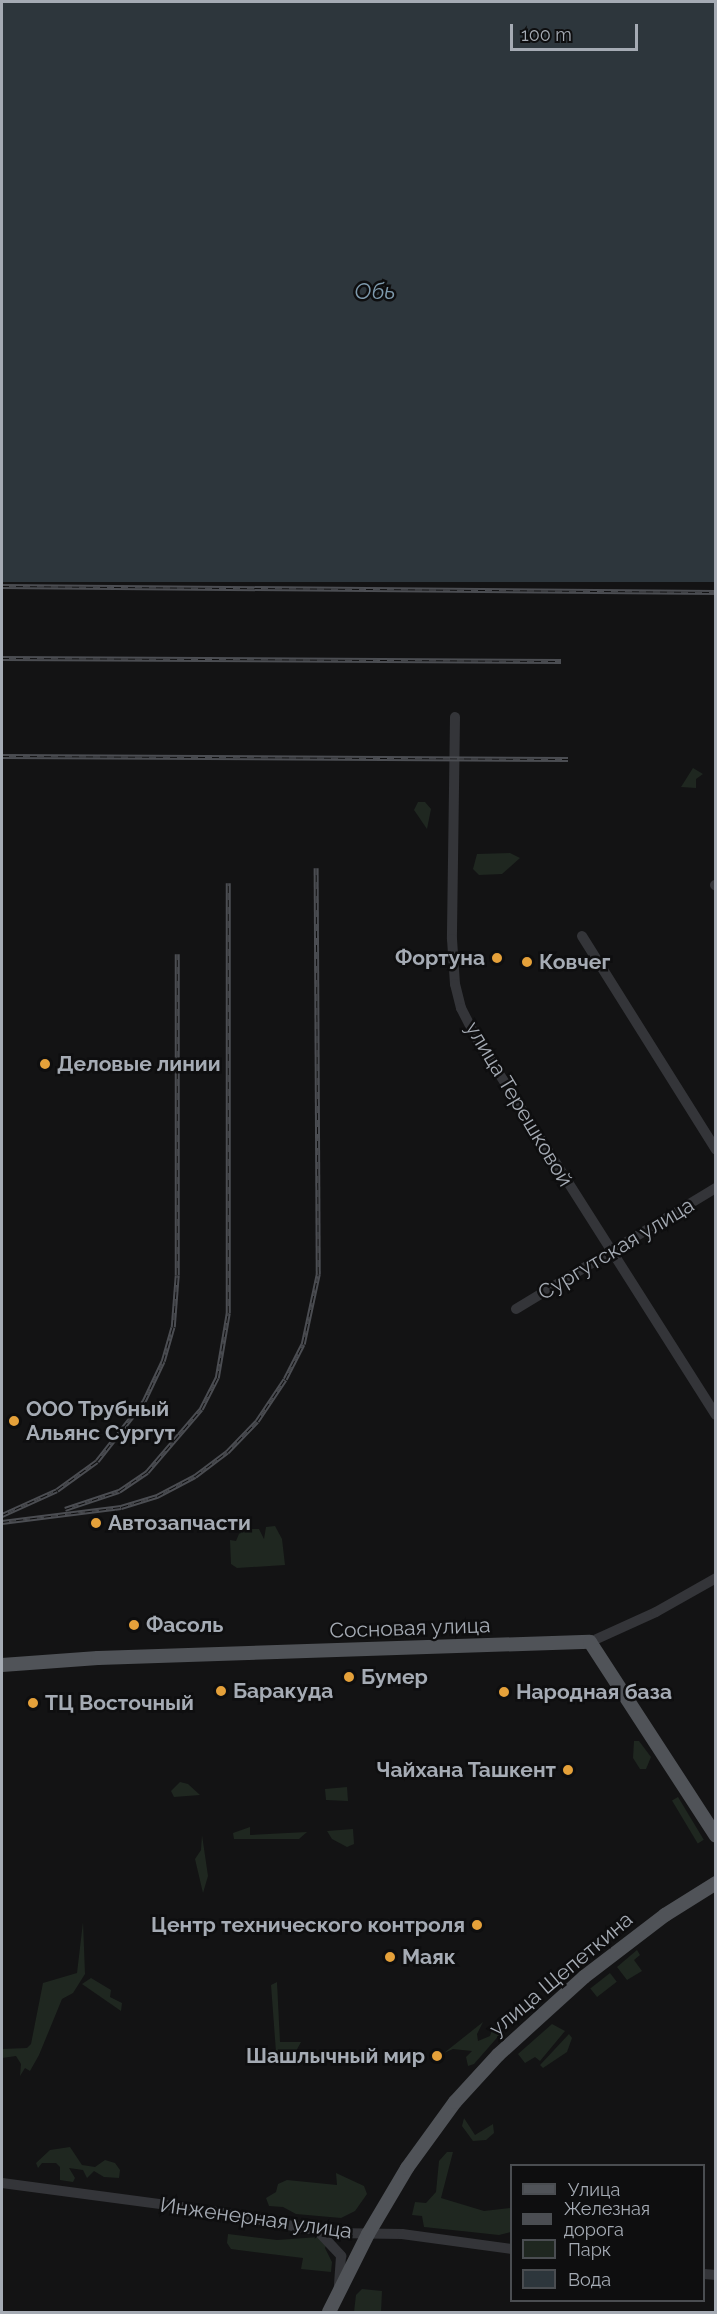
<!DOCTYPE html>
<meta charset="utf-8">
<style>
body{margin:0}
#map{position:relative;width:717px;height:2314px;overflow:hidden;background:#131314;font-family:Raleway,sans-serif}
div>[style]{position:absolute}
.green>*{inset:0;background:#1f2720;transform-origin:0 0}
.water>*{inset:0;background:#2d363c;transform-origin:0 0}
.minor>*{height:10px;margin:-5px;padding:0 5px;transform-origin:5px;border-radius:5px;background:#343539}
.major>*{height:14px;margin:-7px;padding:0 7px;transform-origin:7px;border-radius:7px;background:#505358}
.rail>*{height:4.5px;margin-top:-2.25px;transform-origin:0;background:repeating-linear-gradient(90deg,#0e0e0f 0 7px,#4b4d52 0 14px);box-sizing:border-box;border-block:2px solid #4b4d52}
.dots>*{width:16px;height:16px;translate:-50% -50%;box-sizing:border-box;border:3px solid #0e0e0f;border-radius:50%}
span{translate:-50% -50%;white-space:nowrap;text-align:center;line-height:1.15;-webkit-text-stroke:5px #0e0e0f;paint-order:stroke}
.poi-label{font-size:21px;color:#a5abb4;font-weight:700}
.right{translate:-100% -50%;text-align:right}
.left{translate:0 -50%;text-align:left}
.street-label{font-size:21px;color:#a5abb4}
.water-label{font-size:22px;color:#7e9aad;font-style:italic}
.frame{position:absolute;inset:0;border:3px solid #a5abb4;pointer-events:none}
.legend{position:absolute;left:510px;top:2164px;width:195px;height:138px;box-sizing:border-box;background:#0e0e0f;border:2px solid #4a4d51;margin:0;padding:8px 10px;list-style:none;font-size:18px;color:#a5abb4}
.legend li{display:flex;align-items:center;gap:12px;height:30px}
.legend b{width:30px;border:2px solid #4a4d51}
.scale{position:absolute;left:510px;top:24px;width:128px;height:27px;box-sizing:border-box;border:3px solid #a5abb4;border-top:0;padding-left:8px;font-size:18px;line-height:21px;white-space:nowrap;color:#a5abb4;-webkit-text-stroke:4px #0e0e0f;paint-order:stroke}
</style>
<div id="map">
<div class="green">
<div style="clip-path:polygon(693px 768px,703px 774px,696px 779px,696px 788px,681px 787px)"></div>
<div style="clip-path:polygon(418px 802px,425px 802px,431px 809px,427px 829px,414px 810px)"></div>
<div style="clip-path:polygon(510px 853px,520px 858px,502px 874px,479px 875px,473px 869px,477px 854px)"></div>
<div style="clip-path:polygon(275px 1526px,282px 1539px,285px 1565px,237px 1568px,231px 1564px,230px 1540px,236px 1541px,241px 1529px,259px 1529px,264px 1539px,266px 1527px)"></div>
<div style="clip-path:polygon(634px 1741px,639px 1741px,651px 1757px,646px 1769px,640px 1769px,633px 1758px)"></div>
<div style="clip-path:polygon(180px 1782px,188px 1784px,200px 1795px,174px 1797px,171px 1791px)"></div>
<div style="clip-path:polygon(347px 1787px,348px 1801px,326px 1800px,325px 1789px)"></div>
<div style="left:678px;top:1797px;width:50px;height:7px;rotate:59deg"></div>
<div style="clip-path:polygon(250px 1827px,250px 1835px,307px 1832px,299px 1839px,234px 1839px,233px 1833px)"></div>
<div style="clip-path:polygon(353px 1829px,354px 1844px,347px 1847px,332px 1839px,327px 1831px)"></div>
<div style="clip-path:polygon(202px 1835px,208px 1876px,203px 1893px,195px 1859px,201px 1850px)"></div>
<div style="clip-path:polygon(83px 1922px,85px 1974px,73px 1993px,62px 1999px,39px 2055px,30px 2071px,25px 2068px,20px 2076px,21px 2064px,16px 2056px,2px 2058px,2px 2049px,27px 2048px,31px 2044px,43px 1983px,77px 1973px)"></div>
<div style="clip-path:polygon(637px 1950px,640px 1955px,634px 1960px,642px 1971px,627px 1980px,617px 1967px)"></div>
<div style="left:610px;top:1973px;width:11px;height:25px;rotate:52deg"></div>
<div style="clip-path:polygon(91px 1978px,111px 1990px,110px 1997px,122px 2003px,121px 2011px,82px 1984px)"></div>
<div style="clip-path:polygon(277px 1982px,280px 2042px,301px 2042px,295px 2053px,276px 2052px,271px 1985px)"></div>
<div style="clip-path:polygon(483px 2022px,477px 2034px,478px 2041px,490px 2036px,493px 2027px,502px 2032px,474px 2064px,468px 2066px,466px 2057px,472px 2051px,453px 2049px,444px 2053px)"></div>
<div style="clip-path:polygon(552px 2024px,565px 2031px,540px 2061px,535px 2057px,525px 2063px,518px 2054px)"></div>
<div style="clip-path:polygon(569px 2034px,572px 2038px,567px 2052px,543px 2068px,540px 2065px)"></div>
<div style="clip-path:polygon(464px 2118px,475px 2135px,493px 2124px,494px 2133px,486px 2140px,473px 2141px,462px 2126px)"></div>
<div style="clip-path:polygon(70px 2147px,82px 2165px,95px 2167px,105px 2160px,115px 2163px,120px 2170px,119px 2178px,104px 2177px,94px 2171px,87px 2178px,83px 2170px,69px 2168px,75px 2178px,73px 2182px,60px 2180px,60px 2167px,56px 2163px,42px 2163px,38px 2168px,36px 2163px,50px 2150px)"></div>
<div style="clip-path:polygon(447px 2152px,453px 2152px,441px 2198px,484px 2211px,511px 2208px,511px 2232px,499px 2235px,424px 2227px,422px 2216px,412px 2215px,415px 2202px,426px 2203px,436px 2192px,439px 2161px)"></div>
<div style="clip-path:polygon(336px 2173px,364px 2186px,367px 2194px,355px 2211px,341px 2218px,296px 2214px,283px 2207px,269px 2206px,266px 2198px,276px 2192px,278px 2184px,287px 2180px,337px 2185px)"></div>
<div style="clip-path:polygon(228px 2234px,277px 2240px,319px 2237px,327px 2243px,325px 2248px,332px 2262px,331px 2272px,301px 2269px,303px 2258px,231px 2249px,227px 2243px)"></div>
<div style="clip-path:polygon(362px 2289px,382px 2291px,381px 2312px,354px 2312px,356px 2295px)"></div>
</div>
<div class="water">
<div style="left:2px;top:2px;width:713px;height:580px"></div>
</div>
<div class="minor">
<div style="left:455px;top:717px;width:222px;rotate:90.8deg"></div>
<div style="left:452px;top:939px;width:45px;rotate:86.2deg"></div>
<div style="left:455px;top:984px;width:25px;rotate:76deg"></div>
<div style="left:461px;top:1008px;width:29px;rotate:63deg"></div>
<div style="left:474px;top:1034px;width:451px;rotate:57.6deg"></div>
<div style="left:715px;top:885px;width:1px;rotate:45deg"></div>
<div style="left:582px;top:936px;width:252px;rotate:57.9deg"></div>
<div style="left:516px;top:1309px;width:234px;rotate:-31.2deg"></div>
<div style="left:590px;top:1642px;width:72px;rotate:-24.4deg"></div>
<div style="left:656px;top:1612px;width:69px;rotate:-29.5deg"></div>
<div style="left:2px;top:2183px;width:211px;rotate:7.6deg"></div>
<div style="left:211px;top:2211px;width:123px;rotate:10.3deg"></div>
<div style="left:332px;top:2233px;width:70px;rotate:0.8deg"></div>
<div style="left:402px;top:2234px;width:111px;rotate:7.8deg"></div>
<div style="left:319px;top:2232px;width:33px;rotate:47deg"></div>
<div style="left:341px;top:2256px;width:32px;rotate:94deg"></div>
<div style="left:704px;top:2274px;width:12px;rotate:5deg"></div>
</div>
<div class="major">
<div style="left:2px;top:1665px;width:96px;rotate:-4.2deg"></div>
<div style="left:98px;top:1658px;width:492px;rotate:-1.9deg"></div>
<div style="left:590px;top:1642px;width:231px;rotate:57deg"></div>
<div style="left:329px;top:2312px;width:87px;rotate:-63.4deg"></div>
<div style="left:368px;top:2234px;width:77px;rotate:-59.4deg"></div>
<div style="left:407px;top:2168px;width:82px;rotate:-54deg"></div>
<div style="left:455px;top:2102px;width:64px;rotate:-47.5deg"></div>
<div style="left:498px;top:2055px;width:116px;rotate:-42.2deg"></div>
<div style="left:584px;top:1977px;width:102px;rotate:-37.4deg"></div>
<div style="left:665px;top:1915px;width:60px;rotate:-32.1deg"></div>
</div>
<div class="rail">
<div style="left:2px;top:586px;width:714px;rotate:0.48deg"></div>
<div style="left:2px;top:658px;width:559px;rotate:0.31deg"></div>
<div style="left:2px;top:756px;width:566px;rotate:0.3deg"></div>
<div style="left:65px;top:1509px;width:57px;rotate:-18.4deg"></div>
<div style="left:119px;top:1491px;width:34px;rotate:-34deg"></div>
<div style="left:147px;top:1472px;width:83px;rotate:-49.4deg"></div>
<div style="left:201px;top:1409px;width:35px;rotate:-63deg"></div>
<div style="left:217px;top:1378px;width:66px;rotate:-80.4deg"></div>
<div style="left:228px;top:1313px;width:430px;rotate:-90deg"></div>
<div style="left:2px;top:1515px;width:60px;rotate:-24.4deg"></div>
<div style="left:57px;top:1490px;width:49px;rotate:-35.9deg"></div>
<div style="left:97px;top:1461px;width:76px;rotate:-51.9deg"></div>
<div style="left:144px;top:1401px;width:44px;rotate:-64.6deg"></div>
<div style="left:163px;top:1361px;width:35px;rotate:-74deg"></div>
<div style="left:173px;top:1327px;width:52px;rotate:-85.6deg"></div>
<div style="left:177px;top:1275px;width:321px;rotate:-90deg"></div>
<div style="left:2px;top:1522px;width:120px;rotate:-7.2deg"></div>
<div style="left:121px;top:1507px;width:38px;rotate:-17deg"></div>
<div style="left:157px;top:1496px;width:43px;rotate:-27.8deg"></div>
<div style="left:195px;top:1476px;width:40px;rotate:-37deg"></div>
<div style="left:227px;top:1452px;width:43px;rotate:-45.9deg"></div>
<div style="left:257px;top:1421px;width:50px;rotate:-56.3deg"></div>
<div style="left:285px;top:1379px;width:39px;rotate:-63deg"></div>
<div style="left:303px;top:1344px;width:72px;rotate:-77.9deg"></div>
<div style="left:318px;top:1274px;width:406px;rotate:-90.3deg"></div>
</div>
<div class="dots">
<div style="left:497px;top:958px;background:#e5a13a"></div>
<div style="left:527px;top:962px;background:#e5a13a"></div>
<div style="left:45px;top:1064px;background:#e5a13a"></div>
<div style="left:14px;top:1421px;background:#e5a13a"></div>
<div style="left:96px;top:1523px;background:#e5a13a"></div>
<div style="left:134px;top:1625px;background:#e5a13a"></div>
<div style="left:349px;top:1677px;background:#e5a13a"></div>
<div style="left:221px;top:1691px;background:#e5a13a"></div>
<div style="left:504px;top:1692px;background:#e5a13a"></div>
<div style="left:33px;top:1703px;background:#e5a13a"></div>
<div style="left:568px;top:1770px;background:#e5a13a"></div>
<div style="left:477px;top:1925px;background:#e5a13a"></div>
<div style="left:390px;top:1957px;background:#e5a13a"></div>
<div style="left:437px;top:2056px;background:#e5a13a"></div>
</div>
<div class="poi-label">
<span class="right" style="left:485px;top:958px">Фортуна</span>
<span class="left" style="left:539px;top:962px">Ковчег</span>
<span class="left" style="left:57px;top:1064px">Деловые линии</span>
<span class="left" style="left:26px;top:1421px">ООО Трубный<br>Альянс Сургут</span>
<span class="left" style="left:108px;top:1523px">Автозапчасти</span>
<span class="left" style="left:146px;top:1625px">Фасоль</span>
<span class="left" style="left:361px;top:1677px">Бумер</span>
<span class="left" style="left:233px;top:1691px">Баракуда</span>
<span class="left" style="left:516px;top:1692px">Народная база</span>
<span class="left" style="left:45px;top:1703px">ТЦ Восточный</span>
<span class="right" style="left:556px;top:1770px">Чайхана Ташкент</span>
<span class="right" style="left:465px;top:1925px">Центр технического контроля</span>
<span class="left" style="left:402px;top:1957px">Маяк</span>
<span class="right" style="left:425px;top:2056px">Шашлычный мир</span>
</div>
<div class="street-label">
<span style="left:519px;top:1104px;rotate:59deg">улица Терешковой</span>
<span style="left:616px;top:1249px;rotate:-31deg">Сургутская улица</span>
<span style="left:410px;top:1628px;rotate:-2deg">Сосновая улица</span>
<span style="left:561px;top:1974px;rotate:-40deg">улица Щепеткина</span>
<span style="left:256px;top:2218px;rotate:8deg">Инженерная улица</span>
</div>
<div class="water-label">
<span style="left:375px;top:292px">Обь</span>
</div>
<div class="frame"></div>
<ul class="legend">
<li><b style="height:8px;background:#505358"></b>Улица</li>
<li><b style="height:8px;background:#4b4d52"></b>Железная дорога</li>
<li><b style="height:16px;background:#1f2720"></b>Парк</li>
<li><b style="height:16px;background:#2d363c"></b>Вода</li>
</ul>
<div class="scale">100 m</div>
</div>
